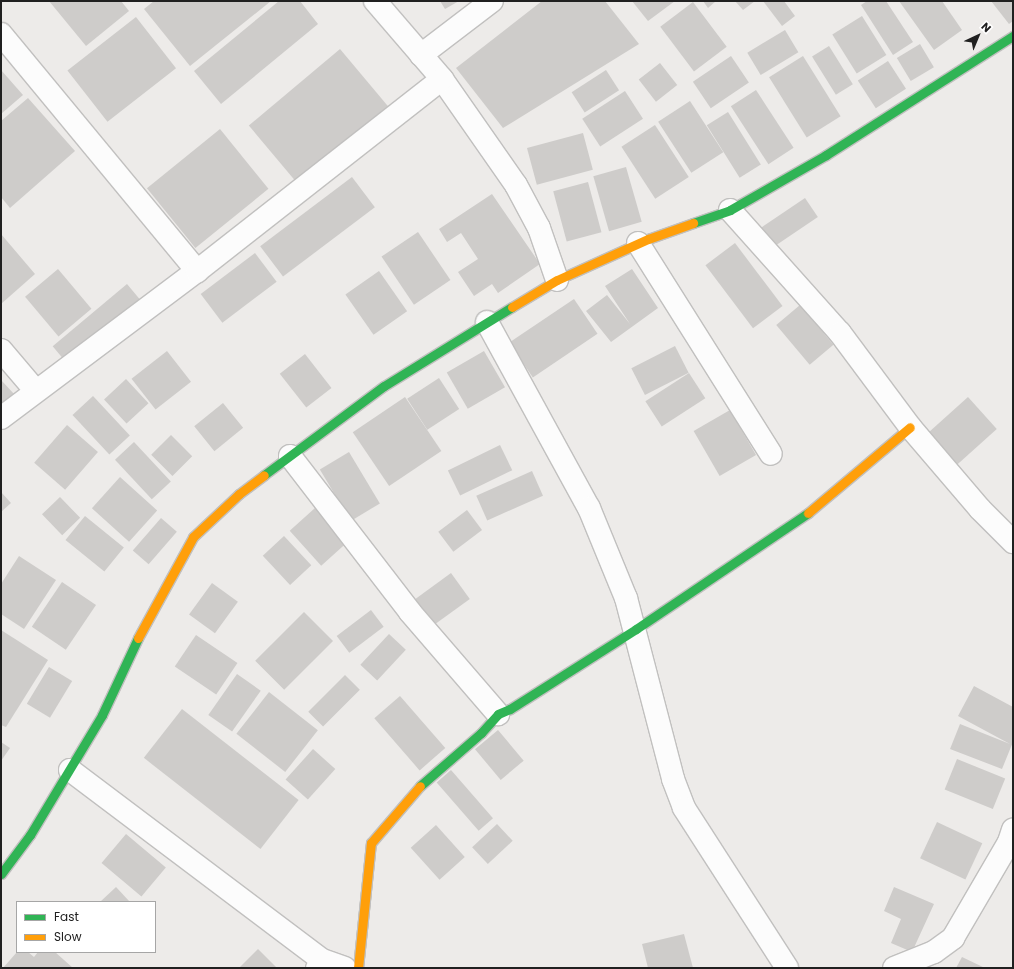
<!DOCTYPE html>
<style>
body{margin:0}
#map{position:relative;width:1014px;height:969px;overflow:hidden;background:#edebe9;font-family:Poppins,sans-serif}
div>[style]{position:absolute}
.building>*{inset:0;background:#ceccca;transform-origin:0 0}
.roads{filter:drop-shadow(1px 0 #c1c0bf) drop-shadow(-1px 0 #c1c0bf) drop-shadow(0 1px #c1c0bf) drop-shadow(0 -1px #c1c0bf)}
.street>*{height:22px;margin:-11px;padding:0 11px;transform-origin:11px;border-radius:11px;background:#fcfcfc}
.fast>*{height:9px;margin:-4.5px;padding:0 4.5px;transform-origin:4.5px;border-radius:4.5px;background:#30b455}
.slow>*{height:9px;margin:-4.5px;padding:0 4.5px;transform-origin:4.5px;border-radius:4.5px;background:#ff9f0a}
span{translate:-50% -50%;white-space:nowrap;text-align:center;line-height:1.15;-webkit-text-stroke:4px #fff;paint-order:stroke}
.frame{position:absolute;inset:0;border:2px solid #202020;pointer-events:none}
.legend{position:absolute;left:16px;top:901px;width:140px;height:52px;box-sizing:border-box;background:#fff;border:1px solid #a6a6a6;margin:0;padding:5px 7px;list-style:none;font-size:12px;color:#202020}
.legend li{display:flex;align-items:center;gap:8px;height:20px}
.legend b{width:20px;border:1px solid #a6a6a6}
.north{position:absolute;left:958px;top:16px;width:40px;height:40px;-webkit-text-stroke:3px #fff;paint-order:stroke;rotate:44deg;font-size:11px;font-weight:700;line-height:16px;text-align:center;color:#202020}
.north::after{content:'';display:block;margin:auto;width:14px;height:18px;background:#202020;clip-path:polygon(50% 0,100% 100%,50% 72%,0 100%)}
</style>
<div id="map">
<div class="building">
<div style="clip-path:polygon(49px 1px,121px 1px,129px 11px,86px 46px)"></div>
<div style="clip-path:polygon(154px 1px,271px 1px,190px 66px,144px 9px)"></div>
<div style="clip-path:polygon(279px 1px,300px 1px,318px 24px,221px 104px,194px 71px)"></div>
<div style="clip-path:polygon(440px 1px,459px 1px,445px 9px)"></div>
<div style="clip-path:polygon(542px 1px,605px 1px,639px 44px,503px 128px,456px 68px)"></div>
<div style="clip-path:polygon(632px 1px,675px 1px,648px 21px)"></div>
<div style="clip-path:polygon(703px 1px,716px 1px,708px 8px)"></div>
<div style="clip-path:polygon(735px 1px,755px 1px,743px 10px)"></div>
<div style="clip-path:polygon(763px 1px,784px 1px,795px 16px,782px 26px)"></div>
<div style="clip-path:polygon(867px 1px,886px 1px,913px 42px,893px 55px,861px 5px)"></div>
<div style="clip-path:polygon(899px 1px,942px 1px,962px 30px,934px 50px)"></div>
<div style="clip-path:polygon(991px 1px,1013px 1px,1013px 21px,1009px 24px)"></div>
<div style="left:693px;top:2px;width:56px;height:41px;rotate:53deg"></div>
<div style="left:862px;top:16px;width:46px;height:35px;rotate:58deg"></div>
<div style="left:136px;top:17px;width:65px;height:87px;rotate:52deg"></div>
<div style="left:785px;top:30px;width:26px;height:44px;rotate:59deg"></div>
<div style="left:920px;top:44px;width:27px;height:27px;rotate:59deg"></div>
<div style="left:829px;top:46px;width:45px;height:20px;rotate:58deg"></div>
<div style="left:340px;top:49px;width:76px;height:119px;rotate:50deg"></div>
<div style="left:731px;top:56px;width:32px;height:46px;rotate:56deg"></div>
<div style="left:803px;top:56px;width:71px;height:40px;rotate:58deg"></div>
<div style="left:888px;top:61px;width:33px;height:36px;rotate:57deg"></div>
<div style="left:660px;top:63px;width:28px;height:27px;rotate:52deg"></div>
<div style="clip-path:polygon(1px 70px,23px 95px,1px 114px)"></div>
<div style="left:606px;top:70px;width:24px;height:41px;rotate:57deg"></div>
<div style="left:756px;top:90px;width:69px;height:30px;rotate:57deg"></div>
<div style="left:625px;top:91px;width:33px;height:51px;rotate:57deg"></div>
<div style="clip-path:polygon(28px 98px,75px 151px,10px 208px,1px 197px,1px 121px)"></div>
<div style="left:690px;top:101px;width:61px;height:38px;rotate:57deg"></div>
<div style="left:728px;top:112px;width:62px;height:25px;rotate:58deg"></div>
<div style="left:655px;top:125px;width:62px;height:40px;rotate:57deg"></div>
<div style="left:220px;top:129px;width:77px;height:94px;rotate:51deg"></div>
<div style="left:583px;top:133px;width:38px;height:58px;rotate:75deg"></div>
<div style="left:626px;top:167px;width:57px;height:34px;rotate:74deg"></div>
<div style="left:352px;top:177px;width:38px;height:115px;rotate:53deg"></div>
<div style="left:588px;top:182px;width:52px;height:36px;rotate:75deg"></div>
<div style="clip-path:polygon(492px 194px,540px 264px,498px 293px,492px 284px,474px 296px,458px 272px,478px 259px,461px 233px,447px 242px,439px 229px)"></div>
<div style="left:805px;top:198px;width:23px;height:54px;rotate:56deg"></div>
<div style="left:418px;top:232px;width:58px;height:44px;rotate:56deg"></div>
<div style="clip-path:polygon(1px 234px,35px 274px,1px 304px)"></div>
<div style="left:735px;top:243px;width:79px;height:37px;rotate:53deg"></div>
<div style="left:255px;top:253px;width:36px;height:68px;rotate:53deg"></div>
<div style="left:58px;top:269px;width:52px;height:43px;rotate:50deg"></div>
<div style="clip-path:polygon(632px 269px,658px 308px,611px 342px,586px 311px,607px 295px,630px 324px,605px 286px)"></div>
<div style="left:379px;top:271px;width:49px;height:41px;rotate:55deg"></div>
<div style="left:127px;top:284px;width:25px;height:97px;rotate:50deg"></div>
<div style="left:574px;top:299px;width:42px;height:78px;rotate:56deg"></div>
<div style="left:800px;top:305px;width:52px;height:31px;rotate:50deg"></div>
<div style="left:675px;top:346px;width:30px;height:49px;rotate:63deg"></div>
<div style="left:167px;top:351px;width:39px;height:45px;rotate:52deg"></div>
<div style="left:484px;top:351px;width:42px;height:43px;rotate:60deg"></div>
<div style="left:305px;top:354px;width:43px;height:32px;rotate:52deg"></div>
<div style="left:689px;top:373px;width:30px;height:52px;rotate:57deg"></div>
<div style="left:439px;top:378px;width:37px;height:38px;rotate:57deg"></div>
<div style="left:126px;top:379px;width:33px;height:30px;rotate:47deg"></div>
<div style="clip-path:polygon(1px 380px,15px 395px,1px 407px)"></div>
<div style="left:93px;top:396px;width:54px;height:28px;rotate:47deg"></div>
<div style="left:405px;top:397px;width:65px;height:63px;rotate:56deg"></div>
<div style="left:968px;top:397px;width:43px;height:58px;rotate:48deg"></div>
<div style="left:223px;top:403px;width:32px;height:37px;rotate:51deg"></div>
<div style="left:730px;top:410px;width:52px;height:42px;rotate:60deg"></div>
<div style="left:67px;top:425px;width:41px;height:50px;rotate:41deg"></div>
<div style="left:171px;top:435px;width:30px;height:28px;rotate:45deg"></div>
<div style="left:134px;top:442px;width:54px;height:26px;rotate:47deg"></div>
<div style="left:500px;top:445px;width:28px;height:58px;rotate:64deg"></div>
<div style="left:349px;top:452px;width:60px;height:34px;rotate:59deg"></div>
<div style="left:532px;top:471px;width:27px;height:61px;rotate:66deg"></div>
<div style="left:120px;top:477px;width:50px;height:42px;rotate:42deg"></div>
<div style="clip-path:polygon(1px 492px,11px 503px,1px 512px)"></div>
<div style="left:60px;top:497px;width:29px;height:25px;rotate:46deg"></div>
<div style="left:315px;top:508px;width:47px;height:34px;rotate:48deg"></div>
<div style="left:467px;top:510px;width:25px;height:36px;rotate:53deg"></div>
<div style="left:85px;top:516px;width:50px;height:31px;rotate:39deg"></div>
<div style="left:161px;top:518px;width:21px;height:43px;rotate:41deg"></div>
<div style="left:284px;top:536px;width:40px;height:29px;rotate:47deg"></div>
<div style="clip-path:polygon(19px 556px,56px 580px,24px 629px,1px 614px,1px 584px)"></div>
<div style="left:451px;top:573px;width:32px;height:47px;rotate:54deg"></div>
<div style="left:62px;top:582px;width:41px;height:54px;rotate:34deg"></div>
<div style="left:212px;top:583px;width:32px;height:39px;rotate:36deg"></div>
<div style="left:371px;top:610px;width:21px;height:43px;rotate:53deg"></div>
<div style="left:304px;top:612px;width:41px;height:69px;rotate:45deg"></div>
<div style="clip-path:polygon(1px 630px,48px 660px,6px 727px,1px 725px)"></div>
<div style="left:389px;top:634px;width:23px;height:42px;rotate:43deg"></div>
<div style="left:196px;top:635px;width:50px;height:38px;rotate:34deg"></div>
<div style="left:49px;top:667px;width:27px;height:43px;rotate:31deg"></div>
<div style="left:237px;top:674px;width:29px;height:50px;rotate:35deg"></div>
<div style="left:345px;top:675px;width:21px;height:52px;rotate:45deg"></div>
<div style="clip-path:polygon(974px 686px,1013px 707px,1013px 742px,1002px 769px,950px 749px,960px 724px,1010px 744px,958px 716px)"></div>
<div style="left:269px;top:692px;width:62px;height:53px;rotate:38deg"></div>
<div style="left:400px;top:696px;width:69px;height:34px;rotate:49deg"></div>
<div style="left:182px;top:709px;width:148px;height:62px;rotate:38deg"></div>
<div style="left:498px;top:730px;width:40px;height:30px;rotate:50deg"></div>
<div style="clip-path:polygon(1px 742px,10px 748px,1px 761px)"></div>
<div style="left:313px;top:749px;width:30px;height:41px;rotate:42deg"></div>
<div style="left:957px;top:759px;width:52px;height:33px;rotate:22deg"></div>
<div style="left:451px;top:770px;width:64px;height:19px;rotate:49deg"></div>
<div style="left:937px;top:822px;width:50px;height:40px;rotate:25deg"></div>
<div style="left:497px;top:824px;width:23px;height:34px;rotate:47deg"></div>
<div style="left:436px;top:825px;width:43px;height:34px;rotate:48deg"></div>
<div style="left:126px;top:834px;width:52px;height:38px;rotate:40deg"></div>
<div style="clip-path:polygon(116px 887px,130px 902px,100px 902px)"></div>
<div style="clip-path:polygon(894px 887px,934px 904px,912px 952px,891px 943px,901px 919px,884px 911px)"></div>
<div style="clip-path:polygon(684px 934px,693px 968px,648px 968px,642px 944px)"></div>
<div style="clip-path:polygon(258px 949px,277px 968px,239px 968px)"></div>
<div style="clip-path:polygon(17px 952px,28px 952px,34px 957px,38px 952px,55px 952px,73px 968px,3px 968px)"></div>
<div style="clip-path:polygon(962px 957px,985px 968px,956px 968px)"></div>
</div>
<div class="roads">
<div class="street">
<div style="left:375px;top:1px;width:103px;rotate:49.3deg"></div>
<div style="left:442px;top:79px;width:129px;rotate:55.1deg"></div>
<div style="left:516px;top:185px;width:49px;rotate:61.9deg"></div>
<div style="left:539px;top:228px;width:55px;rotate:70.9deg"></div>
<div style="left:1px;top:34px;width:308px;rotate:50.4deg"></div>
<div style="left:421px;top:55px;width:89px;rotate:-37.3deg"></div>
<div style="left:730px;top:210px;width:165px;rotate:48.2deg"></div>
<div style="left:840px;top:333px;width:117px;rotate:53.3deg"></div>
<div style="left:910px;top:427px;width:108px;rotate:49.5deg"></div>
<div style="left:980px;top:509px;width:47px;rotate:45deg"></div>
<div style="left:638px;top:243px;width:249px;rotate:57.8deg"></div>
<div style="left:487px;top:322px;width:212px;rotate:61.3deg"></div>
<div style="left:589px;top:508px;width:97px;rotate:67.7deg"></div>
<div style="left:626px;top:598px;width:187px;rotate:75.4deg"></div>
<div style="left:673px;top:779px;width:31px;rotate:69deg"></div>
<div style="left:684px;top:808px;width:190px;rotate:57.2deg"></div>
<div style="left:1px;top:350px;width:52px;rotate:49.6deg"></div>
<div style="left:1px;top:418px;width:245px;rotate:-36.9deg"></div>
<div style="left:197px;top:271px;width:311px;rotate:-38.1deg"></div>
<div style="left:290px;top:456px;width:197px;rotate:52.4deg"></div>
<div style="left:410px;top:612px;width:135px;rotate:49.2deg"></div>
<div style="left:70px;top:770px;width:316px;rotate:37deg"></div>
<div style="left:317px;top:968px;width:9px;rotate:-58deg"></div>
<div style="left:322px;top:960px;width:24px;rotate:19deg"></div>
<div style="left:894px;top:968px;width:43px;rotate:-21.8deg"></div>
<div style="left:934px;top:952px;width:24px;rotate:-36deg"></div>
<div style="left:953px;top:938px;width:111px;rotate:-59.7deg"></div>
<div style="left:1009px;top:842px;width:13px;rotate:-72deg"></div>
</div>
<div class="fast">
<div style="left:693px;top:223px;width:39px;rotate:-19deg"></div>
<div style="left:730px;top:210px;width:111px;rotate:-29.8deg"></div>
<div style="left:826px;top:155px;width:222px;rotate:-32.5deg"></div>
<div style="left:264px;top:475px;width:149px;rotate:-36.6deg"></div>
<div style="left:384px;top:386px;width:150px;rotate:-31.7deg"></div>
<div style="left:420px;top:786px;width:81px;rotate:-41deg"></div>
<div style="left:481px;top:733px;width:25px;rotate:-48deg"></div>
<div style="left:498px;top:714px;width:13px;rotate:-23deg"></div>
<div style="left:510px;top:709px;width:149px;rotate:-32.4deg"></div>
<div style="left:636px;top:629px;width:207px;rotate:-34deg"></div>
<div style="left:1px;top:874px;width:49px;rotate:-53.4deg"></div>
<div style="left:30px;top:835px;width:140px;rotate:-59deg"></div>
<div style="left:102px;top:715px;width:85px;rotate:-64.9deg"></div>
</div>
<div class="slow">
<div style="left:512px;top:307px;width:52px;rotate:-31deg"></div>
<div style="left:557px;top:280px;width:100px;rotate:-24.3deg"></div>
<div style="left:648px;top:239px;width:48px;rotate:-19.6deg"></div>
<div style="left:808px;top:513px;width:133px;rotate:-40.1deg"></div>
<div style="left:138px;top:638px;width:115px;rotate:-61.4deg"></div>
<div style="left:193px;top:537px;width:63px;rotate:-43.1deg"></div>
<div style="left:239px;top:494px;width:31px;rotate:-37deg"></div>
<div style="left:358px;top:968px;width:126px;rotate:-84.1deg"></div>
<div style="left:371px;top:843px;width:75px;rotate:-49.3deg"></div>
</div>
</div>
<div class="frame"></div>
<ul class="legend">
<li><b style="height:5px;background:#30b455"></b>Fast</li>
<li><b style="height:5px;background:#ff9f0a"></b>Slow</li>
</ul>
<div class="north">N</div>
</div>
